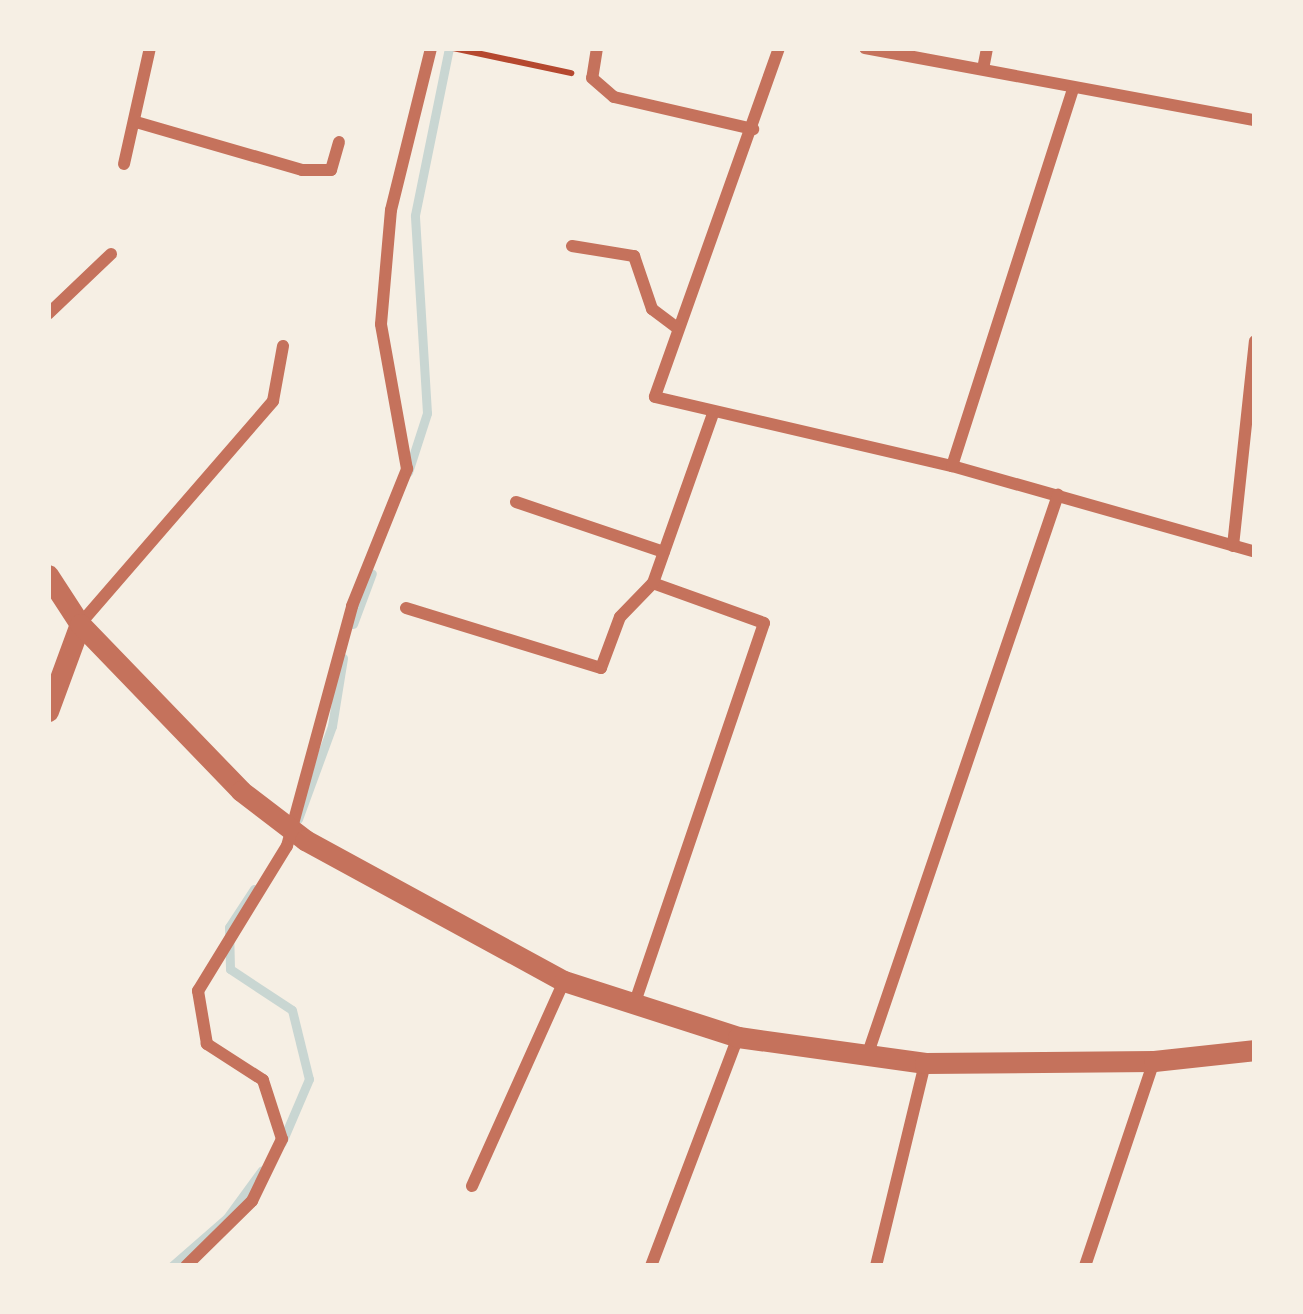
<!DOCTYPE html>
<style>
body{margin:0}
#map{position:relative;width:1303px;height:1314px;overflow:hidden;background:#f6efe4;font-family:Ubuntu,sans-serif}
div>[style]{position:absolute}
.stream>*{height:9px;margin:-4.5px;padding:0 4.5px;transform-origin:4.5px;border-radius:4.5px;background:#c9d6d2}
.path>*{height:6px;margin:-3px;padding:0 3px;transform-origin:3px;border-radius:3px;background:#b5482f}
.minor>*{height:12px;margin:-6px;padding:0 6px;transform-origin:6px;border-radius:6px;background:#c5725c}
.tertiary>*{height:21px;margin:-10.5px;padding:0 10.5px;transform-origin:10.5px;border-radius:10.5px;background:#c5725c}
span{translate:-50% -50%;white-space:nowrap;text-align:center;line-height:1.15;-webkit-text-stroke:12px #f6efe4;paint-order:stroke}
.frame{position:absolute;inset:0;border:51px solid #f6efe4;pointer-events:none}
</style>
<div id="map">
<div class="stream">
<div style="left:408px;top:472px;width:62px;rotate:-72.1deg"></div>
<div style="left:427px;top:413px;width:198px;rotate:-93.5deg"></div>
<div style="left:415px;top:215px;width:170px;rotate:-78.5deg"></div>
<div style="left:353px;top:624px;width:54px;rotate:-69.6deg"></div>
<div style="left:298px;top:819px;width:99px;rotate:-69.9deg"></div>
<div style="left:332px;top:726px;width:69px;rotate:-80.8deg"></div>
<div style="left:254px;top:889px;width:45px;rotate:123.3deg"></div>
<div style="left:229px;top:927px;width:42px;rotate:88.6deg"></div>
<div style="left:230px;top:969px;width:74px;rotate:33.5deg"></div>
<div style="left:292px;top:1010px;width:71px;rotate:76.2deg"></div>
<div style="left:309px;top:1079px;width:69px;rotate:113.2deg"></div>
<div style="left:172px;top:1266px;width:73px;rotate:-41.1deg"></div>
<div style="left:227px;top:1218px;width:59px;rotate:-53.9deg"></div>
</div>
<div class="path">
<div style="left:453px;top:48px;width:121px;rotate:12deg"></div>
</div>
<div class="minor">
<div style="left:597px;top:48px;width:30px;rotate:99deg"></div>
<div style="left:592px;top:78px;width:29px;rotate:41deg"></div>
<div style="left:614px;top:97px;width:143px;rotate:13deg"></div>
<div style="left:779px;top:48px;width:370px;rotate:109.6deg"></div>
<div style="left:655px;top:397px;width:305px;rotate:13.1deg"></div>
<div style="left:952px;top:466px;width:315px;rotate:15.8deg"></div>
<div style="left:865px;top:48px;width:397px;rotate:10.5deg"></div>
<div style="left:983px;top:69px;width:21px;rotate:-79deg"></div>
<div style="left:136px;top:122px;width:173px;rotate:16.1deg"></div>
<div style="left:302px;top:170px;width:29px"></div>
<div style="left:331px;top:170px;width:29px;rotate:-74deg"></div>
<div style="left:124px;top:164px;width:119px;rotate:-77.4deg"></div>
<div style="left:572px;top:246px;width:63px;rotate:9.2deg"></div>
<div style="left:634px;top:256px;width:56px;rotate:71.2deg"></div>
<div style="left:652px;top:309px;width:30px;rotate:37deg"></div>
<div style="left:48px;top:314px;width:87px;rotate:-43.6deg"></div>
<div style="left:952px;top:466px;width:397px;rotate:-72.2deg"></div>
<div style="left:516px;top:502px;width:156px;rotate:18.7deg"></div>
<div style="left:1233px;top:546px;width:206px;rotate:-83.9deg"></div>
<div style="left:406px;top:608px;width:204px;rotate:17.1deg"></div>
<div style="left:601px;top:668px;width:54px;rotate:-69.6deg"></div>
<div style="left:620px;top:617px;width:47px;rotate:-45.9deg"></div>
<div style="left:80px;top:624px;width:295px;rotate:-49.1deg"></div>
<div style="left:273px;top:401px;width:56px;rotate:-79.7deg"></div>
<div style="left:635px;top:1002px;width:400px;rotate:-71.2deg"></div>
<div style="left:764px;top:623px;width:118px;rotate:-160.2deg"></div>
<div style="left:653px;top:583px;width:182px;rotate:-70.5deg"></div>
<div style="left:867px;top:1056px;width:593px;rotate:-71.2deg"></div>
<div style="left:472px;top:1186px;width:225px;rotate:-65.8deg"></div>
<div style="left:186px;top:1266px;width:93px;rotate:-44.6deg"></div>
<div style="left:252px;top:1201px;width:69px;rotate:-64.2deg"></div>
<div style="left:282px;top:1139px;width:62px;rotate:-107.9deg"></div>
<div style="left:263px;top:1080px;width:67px;rotate:-147.3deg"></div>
<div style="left:207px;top:1044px;width:54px;rotate:-99.6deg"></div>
<div style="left:198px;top:991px;width:170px;rotate:-58.5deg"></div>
<div style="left:287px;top:846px;width:249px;rotate:-74.8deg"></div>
<div style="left:352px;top:606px;width:148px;rotate:-68.1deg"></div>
<div style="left:407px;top:469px;width:147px;rotate:-100.2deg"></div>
<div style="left:381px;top:324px;width:114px;rotate:-85deg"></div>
<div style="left:391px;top:210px;width:167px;rotate:-76.1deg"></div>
<div style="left:651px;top:1266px;width:245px;rotate:-69.2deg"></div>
<div style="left:876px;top:1266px;width:209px;rotate:-76.4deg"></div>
<div style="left:1085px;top:1266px;width:216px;rotate:-71.4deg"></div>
</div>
<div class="tertiary">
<div style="left:48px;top:575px;width:59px;rotate:56.9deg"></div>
<div style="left:80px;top:624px;width:93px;rotate:110.2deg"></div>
<div style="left:80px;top:624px;width:232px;rotate:46deg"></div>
<div style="left:241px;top:791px;width:81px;rotate:37.4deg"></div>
<div style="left:305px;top:840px;width:295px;rotate:28.6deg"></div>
<div style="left:564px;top:981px;width:183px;rotate:17.8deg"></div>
<div style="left:738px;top:1037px;width:189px;rotate:7.9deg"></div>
<div style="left:925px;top:1063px;width:229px;rotate:-0.5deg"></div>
<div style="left:1154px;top:1061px;width:102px;rotate:-6.2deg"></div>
</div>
<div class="frame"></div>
</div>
